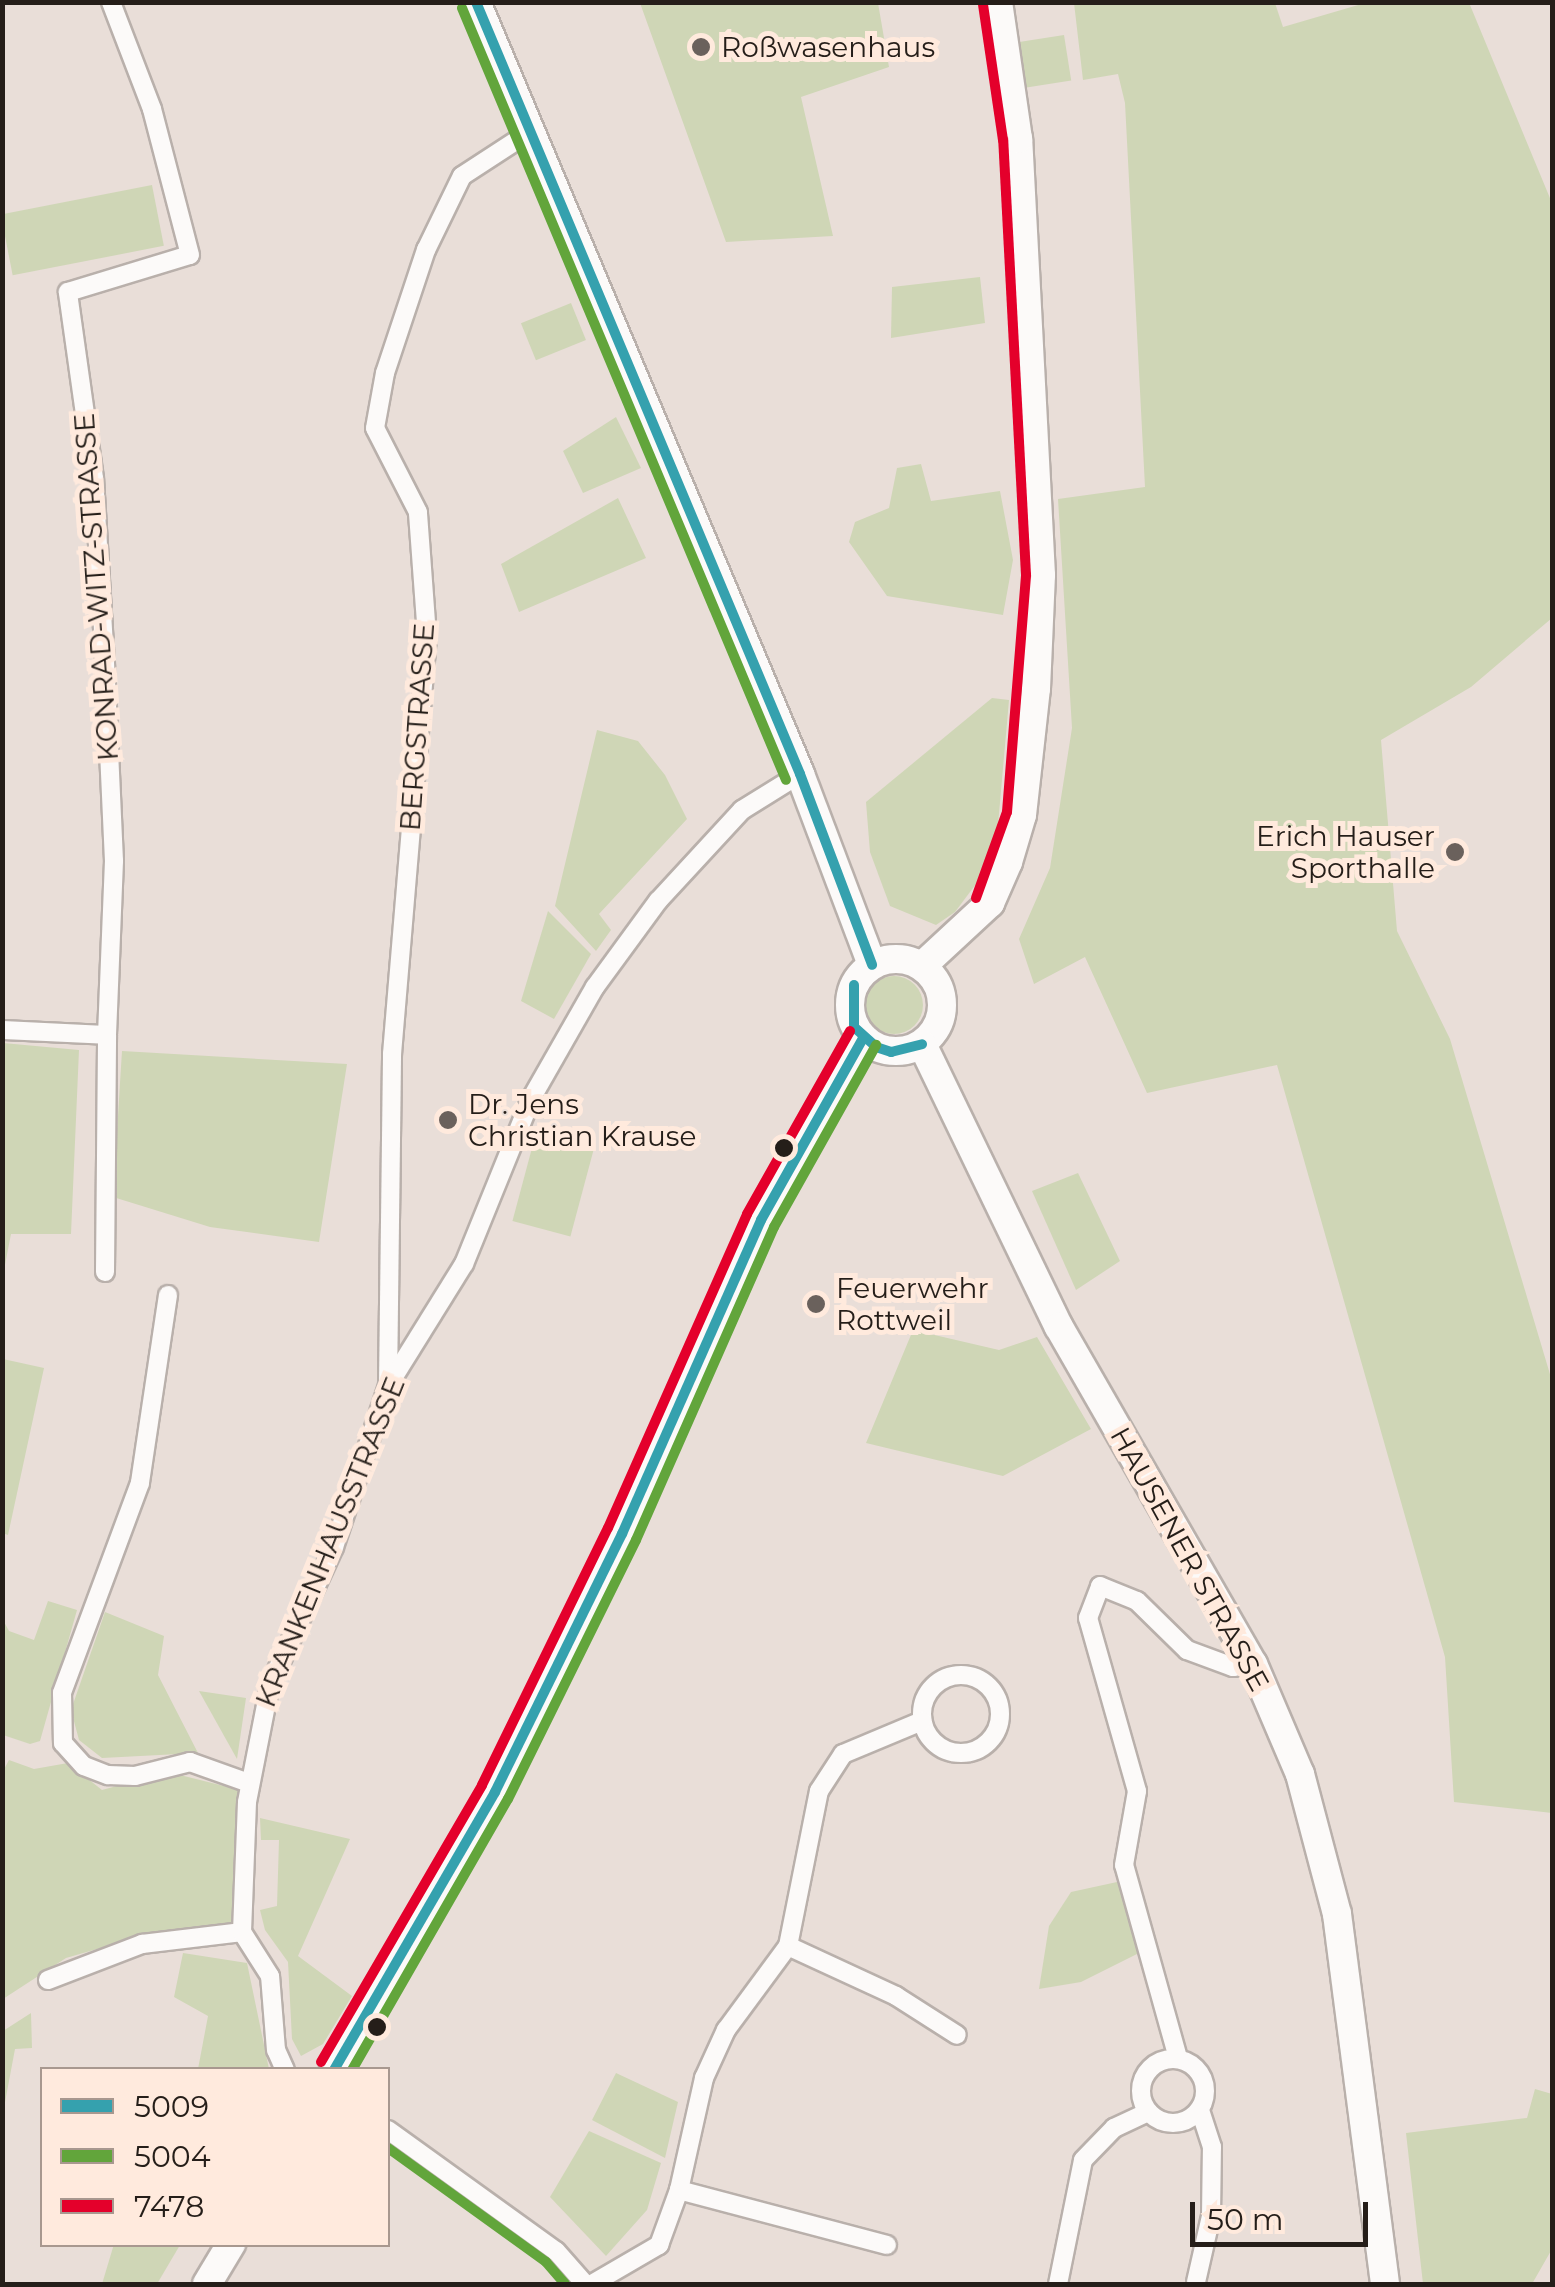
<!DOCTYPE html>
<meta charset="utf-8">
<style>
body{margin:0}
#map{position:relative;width:1555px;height:2287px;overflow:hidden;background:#e9ded8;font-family:Montserrat,sans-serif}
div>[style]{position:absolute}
.green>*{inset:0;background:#cfd6b6;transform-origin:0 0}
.round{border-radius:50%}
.roads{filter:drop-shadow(2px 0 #b9b0ab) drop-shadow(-2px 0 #b9b0ab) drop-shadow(0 2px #b9b0ab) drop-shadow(0 -2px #b9b0ab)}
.street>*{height:18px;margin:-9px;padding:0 9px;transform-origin:9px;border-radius:9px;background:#fcfaf9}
.street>.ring{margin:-9px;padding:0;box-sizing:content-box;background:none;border:18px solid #fcfaf9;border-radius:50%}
.secondary>*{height:28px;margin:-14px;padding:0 14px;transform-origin:14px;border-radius:14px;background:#fcfaf9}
.secondary>.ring{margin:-14px;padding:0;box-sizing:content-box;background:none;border:28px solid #fcfaf9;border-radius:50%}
.bus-1>*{height:10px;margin:-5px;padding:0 5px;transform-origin:5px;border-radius:5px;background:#35a1ae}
.bus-2>*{height:10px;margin:-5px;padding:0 5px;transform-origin:5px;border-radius:5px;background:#62a53b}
.bus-3>*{height:10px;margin:-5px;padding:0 5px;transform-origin:5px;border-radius:5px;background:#e4002b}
.dots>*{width:28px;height:28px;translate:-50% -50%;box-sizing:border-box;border:5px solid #ffeadd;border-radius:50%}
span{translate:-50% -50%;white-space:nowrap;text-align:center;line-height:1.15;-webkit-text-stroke:10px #ffeadd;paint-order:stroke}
.poi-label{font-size:28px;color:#251e19}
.left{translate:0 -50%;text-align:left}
.right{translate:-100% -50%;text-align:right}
.street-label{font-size:28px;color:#251e19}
.frame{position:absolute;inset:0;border:5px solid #251e19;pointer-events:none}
.legend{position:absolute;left:40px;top:2067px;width:350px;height:180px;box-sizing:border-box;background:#ffeadd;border:2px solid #a8988f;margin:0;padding:12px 18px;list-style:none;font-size:30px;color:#251e19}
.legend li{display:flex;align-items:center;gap:20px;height:50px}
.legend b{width:50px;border:2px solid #a8988f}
.scale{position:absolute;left:1190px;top:2202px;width:178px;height:45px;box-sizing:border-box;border:5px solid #251e19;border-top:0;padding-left:12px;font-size:30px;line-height:35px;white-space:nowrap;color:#251e19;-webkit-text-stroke:8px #ffeadd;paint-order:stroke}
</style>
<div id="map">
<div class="green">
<div style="clip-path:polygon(640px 3px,878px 3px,889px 67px,801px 97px,833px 236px,726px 242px)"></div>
<div style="clip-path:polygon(1074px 3px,1275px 3px,1283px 27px,1365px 3px,1470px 5px,1552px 203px,1552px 618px,1471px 687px,1381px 740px,1397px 931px,1450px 1039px,1552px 1381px,1552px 1813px,1454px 1802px,1445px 1657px,1277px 1065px,1147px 1093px,1085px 957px,1034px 984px,1019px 939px,1050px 868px,1072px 728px,1058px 499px,1145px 487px,1125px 103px,1118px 74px,1083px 80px)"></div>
<div style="left:1064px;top:35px;width:46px;height:50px;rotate:81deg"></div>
<div style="left:152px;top:185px;width:62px;height:154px;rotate:79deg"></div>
<div style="clip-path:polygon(980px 277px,985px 323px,891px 338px,892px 287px)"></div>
<div style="left:571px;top:303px;width:40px;height:54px;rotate:68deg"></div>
<div style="clip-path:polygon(616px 417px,641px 468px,583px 493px,563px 451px)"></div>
<div style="clip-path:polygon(921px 464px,931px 501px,1000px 491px,1013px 560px,1003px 615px,887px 596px,849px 542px,855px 522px,889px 508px,897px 468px)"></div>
<div style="clip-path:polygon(618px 498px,646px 558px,519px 612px,501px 564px)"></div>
<div style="clip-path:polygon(992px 698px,1009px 700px,998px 825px,982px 876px,955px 912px,936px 925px,890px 906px,870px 852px,866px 802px)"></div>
<div style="clip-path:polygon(597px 730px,638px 741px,665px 775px,687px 819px,599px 914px,611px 930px,596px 951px,555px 906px)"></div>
<div style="clip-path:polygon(548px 911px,591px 954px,554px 1019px,521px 1001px)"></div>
<div class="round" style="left:865px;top:976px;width:58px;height:58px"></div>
<div style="clip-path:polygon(3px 1043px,79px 1050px,71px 1234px,11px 1234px,3px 1275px)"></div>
<div style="clip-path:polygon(122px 1051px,347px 1064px,319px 1242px,210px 1227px,113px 1197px)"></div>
<div style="left:536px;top:1133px;width:60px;height:91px;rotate:15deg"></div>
<div style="clip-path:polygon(1078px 1173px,1120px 1261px,1076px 1290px,1032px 1191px)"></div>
<div style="clip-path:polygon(913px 1330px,999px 1350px,1037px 1337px,1091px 1429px,1003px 1476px,866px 1443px)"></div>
<div style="clip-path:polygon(3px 1359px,44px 1368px,8px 1535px,2px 1533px)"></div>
<div style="clip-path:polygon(48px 1601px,77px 1610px,40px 1741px,30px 1744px,3px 1735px,3px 1620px,9px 1631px,34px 1640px)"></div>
<div style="clip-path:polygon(105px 1612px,164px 1636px,158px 1675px,198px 1753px,102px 1758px,79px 1740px,71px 1710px)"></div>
<div style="clip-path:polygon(199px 1691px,246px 1698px,237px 1759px)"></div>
<div style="clip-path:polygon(9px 1760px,34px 1769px,68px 1763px,102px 1790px,168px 1772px,240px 1790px,236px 1928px,135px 1938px,66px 1958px,3px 1999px,2px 1773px)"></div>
<div style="clip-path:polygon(260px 1818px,350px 1839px,298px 1956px,352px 1996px,323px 2044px,301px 2056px,292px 2039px,288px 1962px,265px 1930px,260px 1910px,277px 1906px,279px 1840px,261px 1840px)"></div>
<div style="clip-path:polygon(1117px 1882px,1145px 1950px,1081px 1982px,1039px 1989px,1049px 1926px,1071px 1892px)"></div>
<div style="clip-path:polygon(183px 1953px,247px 1963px,269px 2069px,198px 2069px,208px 2016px,174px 1997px)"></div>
<div style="clip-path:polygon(31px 2013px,32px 2048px,15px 2049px,3px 2113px,3px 2031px)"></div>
<div style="clip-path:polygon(616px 2073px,678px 2102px,665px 2158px,592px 2120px)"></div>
<div style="clip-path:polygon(1535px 2089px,1552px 2094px,1552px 2249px,1532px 2284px,1423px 2284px,1406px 2133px,1527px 2118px)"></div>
<div style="clip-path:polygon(589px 2131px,661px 2163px,647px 2210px,606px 2256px,550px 2197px)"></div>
<div style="clip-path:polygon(114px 2244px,180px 2244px,180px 2245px,157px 2284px,102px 2284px)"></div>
</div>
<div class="roads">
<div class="street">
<div style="left:2px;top:1030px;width:105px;rotate:2.7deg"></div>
<div style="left:107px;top:1035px;width:174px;rotate:-87.7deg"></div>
<div style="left:114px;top:861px;width:198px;rotate:-92.6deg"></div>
<div style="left:105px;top:663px;width:185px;rotate:-93.4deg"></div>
<div style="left:94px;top:478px;width:188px;rotate:-98deg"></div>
<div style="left:68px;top:292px;width:127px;rotate:-16.9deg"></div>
<div style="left:190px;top:255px;width:151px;rotate:-104.6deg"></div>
<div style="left:152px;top:109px;width:115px;rotate:-111deg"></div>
<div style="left:105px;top:1272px;width:237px;rotate:-89.5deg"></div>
<div style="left:168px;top:1295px;width:190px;rotate:98.5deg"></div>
<div style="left:140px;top:1483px;width:224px;rotate:110.4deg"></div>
<div style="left:62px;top:1693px;width:50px;rotate:88.9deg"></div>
<div style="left:63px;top:1743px;width:31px;rotate:48deg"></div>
<div style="left:84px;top:1766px;width:26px;rotate:21deg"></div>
<div style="left:108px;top:1775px;width:27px;rotate:2deg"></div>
<div style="left:135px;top:1776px;width:57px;rotate:-14.3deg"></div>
<div style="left:190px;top:1762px;width:63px;rotate:19.6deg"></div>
<div style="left:388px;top:1385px;width:331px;rotate:-89.3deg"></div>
<div style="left:392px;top:1054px;width:419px;rotate:-85.2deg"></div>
<div style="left:427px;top:636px;width:124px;rotate:-94.2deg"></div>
<div style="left:418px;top:512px;width:94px;rotate:-117.1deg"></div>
<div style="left:375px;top:428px;width:56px;rotate:-79.7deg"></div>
<div style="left:385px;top:373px;width:130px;rotate:-71.6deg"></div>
<div style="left:426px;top:250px;width:82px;rotate:-64.1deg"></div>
<div style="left:462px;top:176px;width:82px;rotate:-33.1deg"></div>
<div class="ring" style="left:922px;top:1675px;width:60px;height:60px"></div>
<div style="left:788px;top:1946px;width:119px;rotate:24.8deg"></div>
<div style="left:896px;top:1996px;width:72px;rotate:32.6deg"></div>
<div style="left:48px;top:1980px;width:101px;rotate:-21deg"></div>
<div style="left:142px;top:1944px;width:101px;rotate:-6.8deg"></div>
<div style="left:1178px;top:2058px;width:200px;rotate:-105.6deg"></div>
<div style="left:1124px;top:1865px;width:75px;rotate:-80deg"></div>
<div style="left:1137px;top:1791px;width:180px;rotate:-105.8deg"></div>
<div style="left:1088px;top:1618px;width:34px;rotate:-69deg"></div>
<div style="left:1100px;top:1586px;width:40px;rotate:22deg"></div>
<div style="left:1137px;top:1601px;width:70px;rotate:44.4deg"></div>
<div style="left:1187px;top:1650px;width:49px;rotate:20.3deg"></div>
<div style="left:1233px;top:1667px;width:20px;rotate:-9deg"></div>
<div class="ring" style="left:1141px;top:2059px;width:46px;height:46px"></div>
<div style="left:285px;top:2070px;width:22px;rotate:-114deg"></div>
<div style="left:276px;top:2050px;width:74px;rotate:-94.6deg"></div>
<div style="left:270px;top:1976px;width:52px;rotate:-122.5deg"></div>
<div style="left:242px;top:1932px;width:130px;rotate:-87.8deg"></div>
<div style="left:247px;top:1802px;width:119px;rotate:-78.9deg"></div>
<div style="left:270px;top:1685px;width:152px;rotate:-65.1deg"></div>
<div style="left:334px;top:1547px;width:170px;rotate:-71.5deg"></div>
<div style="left:388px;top:1386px;width:144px;rotate:-58.1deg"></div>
<div style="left:464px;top:1264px;width:178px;rotate:-67.9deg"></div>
<div style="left:531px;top:1099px;width:129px;rotate:-60.3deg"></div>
<div style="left:595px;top:987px;width:107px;rotate:-53.8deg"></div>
<div style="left:658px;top:901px;width:124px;rotate:-47.3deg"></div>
<div style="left:742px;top:810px;width:68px;rotate:-31.8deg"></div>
<div style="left:388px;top:2130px;width:207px;rotate:35.8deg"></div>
<div style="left:556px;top:2251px;width:44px;rotate:48.7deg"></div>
<div style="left:679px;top:2190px;width:215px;rotate:14.8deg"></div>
<div style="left:1196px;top:2282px;width:68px;rotate:-77.2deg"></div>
<div style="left:1211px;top:2216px;width:69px;rotate:-89.2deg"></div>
<div style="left:1212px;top:2147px;width:40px;rotate:-108deg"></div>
<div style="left:592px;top:2284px;width:78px;rotate:-30.2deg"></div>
<div style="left:659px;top:2245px;width:59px;rotate:-70deg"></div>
<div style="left:679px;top:2190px;width:115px;rotate:-77.4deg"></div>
<div style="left:704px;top:2078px;width:53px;rotate:-65.4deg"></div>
<div style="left:726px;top:2030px;width:104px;rotate:-53.6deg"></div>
<div style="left:788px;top:1946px;width:158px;rotate:-78.7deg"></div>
<div style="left:819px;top:1791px;width:44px;rotate:-57deg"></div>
<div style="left:843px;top:1754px;width:86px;rotate:-22.7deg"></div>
<div style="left:1058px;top:2284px;width:126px;rotate:-78.6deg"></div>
<div style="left:1083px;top:2160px;width:45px;rotate:-45.9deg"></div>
<div style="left:1114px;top:2128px;width:38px;rotate:-25deg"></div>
</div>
<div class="secondary">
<div style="left:476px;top:2px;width:837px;rotate:67.23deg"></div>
<div style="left:800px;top:774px;width:204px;rotate:69.3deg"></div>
<div class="ring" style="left:850px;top:959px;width:64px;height:64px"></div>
<div style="left:922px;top:966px;width:93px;rotate:-42.8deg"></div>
<div style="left:990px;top:903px;width:45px;rotate:-66.3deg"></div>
<div style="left:1008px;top:862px;width:49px;rotate:-73.4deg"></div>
<div style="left:1022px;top:815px;width:127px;rotate:-83.7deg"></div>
<div style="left:1036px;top:689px;width:114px;rotate:-87.5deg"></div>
<div style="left:1041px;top:575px;width:437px;rotate:-93deg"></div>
<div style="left:1018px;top:139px;width:138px;rotate:-98.3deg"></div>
<div style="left:922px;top:1044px;width:314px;rotate:64.2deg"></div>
<div style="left:1059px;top:1327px;width:389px;rotate:60.1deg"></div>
<div style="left:1253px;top:1664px;width:120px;rotate:66.9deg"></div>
<div style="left:1300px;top:1774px;width:145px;rotate:75.2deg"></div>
<div style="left:1337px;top:1914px;width:373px;rotate:82.6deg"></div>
<div style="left:334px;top:2070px;width:321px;rotate:-59.9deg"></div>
<div style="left:495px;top:1792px;width:288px;rotate:-63.8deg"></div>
<div style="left:622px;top:1534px;width:343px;rotate:-66.1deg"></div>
<div style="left:761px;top:1220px;width:209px;rotate:-60.7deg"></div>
<div style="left:207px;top:2284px;width:47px;rotate:-59deg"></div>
</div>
</div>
<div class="bus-1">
<div style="left:476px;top:2px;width:837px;rotate:67.23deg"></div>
<div style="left:800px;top:774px;width:204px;rotate:69.3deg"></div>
<div style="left:854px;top:985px;width:42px;rotate:90deg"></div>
<div style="left:854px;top:1027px;width:30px;rotate:42deg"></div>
<div style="left:876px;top:1047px;width:16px;rotate:18deg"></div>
<div style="left:891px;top:1052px;width:32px;rotate:-14deg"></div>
<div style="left:334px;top:2070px;width:321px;rotate:-59.9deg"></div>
<div style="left:495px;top:1792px;width:288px;rotate:-63.8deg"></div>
<div style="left:622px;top:1534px;width:343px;rotate:-66.1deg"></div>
<div style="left:761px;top:1220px;width:209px;rotate:-60.7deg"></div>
</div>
<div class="bus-2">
<div style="left:462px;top:8px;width:837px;rotate:67.23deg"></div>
<div style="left:352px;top:2070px;width:313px;rotate:-60.1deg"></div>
<div style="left:508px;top:1799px;width:289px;rotate:-63.7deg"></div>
<div style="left:636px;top:1540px;width:342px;rotate:-66.2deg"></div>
<div style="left:774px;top:1227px;width:209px;rotate:-60.7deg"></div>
<div style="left:388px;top:2148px;width:195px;rotate:35.8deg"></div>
<div style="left:546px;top:2262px;width:29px;rotate:49deg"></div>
</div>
<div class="bus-3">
<div style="left:976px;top:898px;width:91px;rotate:-70.2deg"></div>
<div style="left:1007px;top:812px;width:238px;rotate:-85.4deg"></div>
<div style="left:1026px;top:575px;width:436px;rotate:-93deg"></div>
<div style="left:1003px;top:140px;width:137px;rotate:-98.4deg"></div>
<div style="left:321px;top:2062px;width:320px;rotate:-59.8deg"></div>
<div style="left:482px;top:1785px;width:286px;rotate:-63.9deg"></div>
<div style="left:608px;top:1528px;width:343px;rotate:-66.1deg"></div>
<div style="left:747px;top:1214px;width:210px;rotate:-60.6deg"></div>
</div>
<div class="dots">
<div style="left:701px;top:47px;background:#6a615c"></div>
<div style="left:1455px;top:852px;background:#6a615c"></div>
<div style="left:448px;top:1120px;background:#6a615c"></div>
<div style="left:784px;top:1148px;background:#251e19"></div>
<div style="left:816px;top:1304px;background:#6a615c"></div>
<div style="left:377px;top:2027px;background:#251e19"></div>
</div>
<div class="poi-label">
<span class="left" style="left:721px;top:47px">Roßwasenhaus</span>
<span class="right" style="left:1435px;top:852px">Erich Hauser<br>Sporthalle</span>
<span class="left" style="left:468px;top:1120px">Dr. Jens<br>Christian Krause</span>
<span class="left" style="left:836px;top:1304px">Feuerwehr<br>Rottweil</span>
</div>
<div class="street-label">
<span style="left:96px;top:587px;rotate:-94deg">KONRAD-WITZ-STRASSE</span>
<span style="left:417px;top:727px;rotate:-86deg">BERGSTRASSE</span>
<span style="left:330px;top:1542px;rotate:-68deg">KRANKENHAUSSTRASSE</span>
<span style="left:1190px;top:1559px;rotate:61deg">HAUSENER STRASSE</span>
</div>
<div class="frame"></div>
<ul class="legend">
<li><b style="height:12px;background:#35a1ae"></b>5009</li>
<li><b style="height:12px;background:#62a53b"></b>5004</li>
<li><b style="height:12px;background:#e4002b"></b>7478</li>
</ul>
<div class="scale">50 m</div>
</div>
